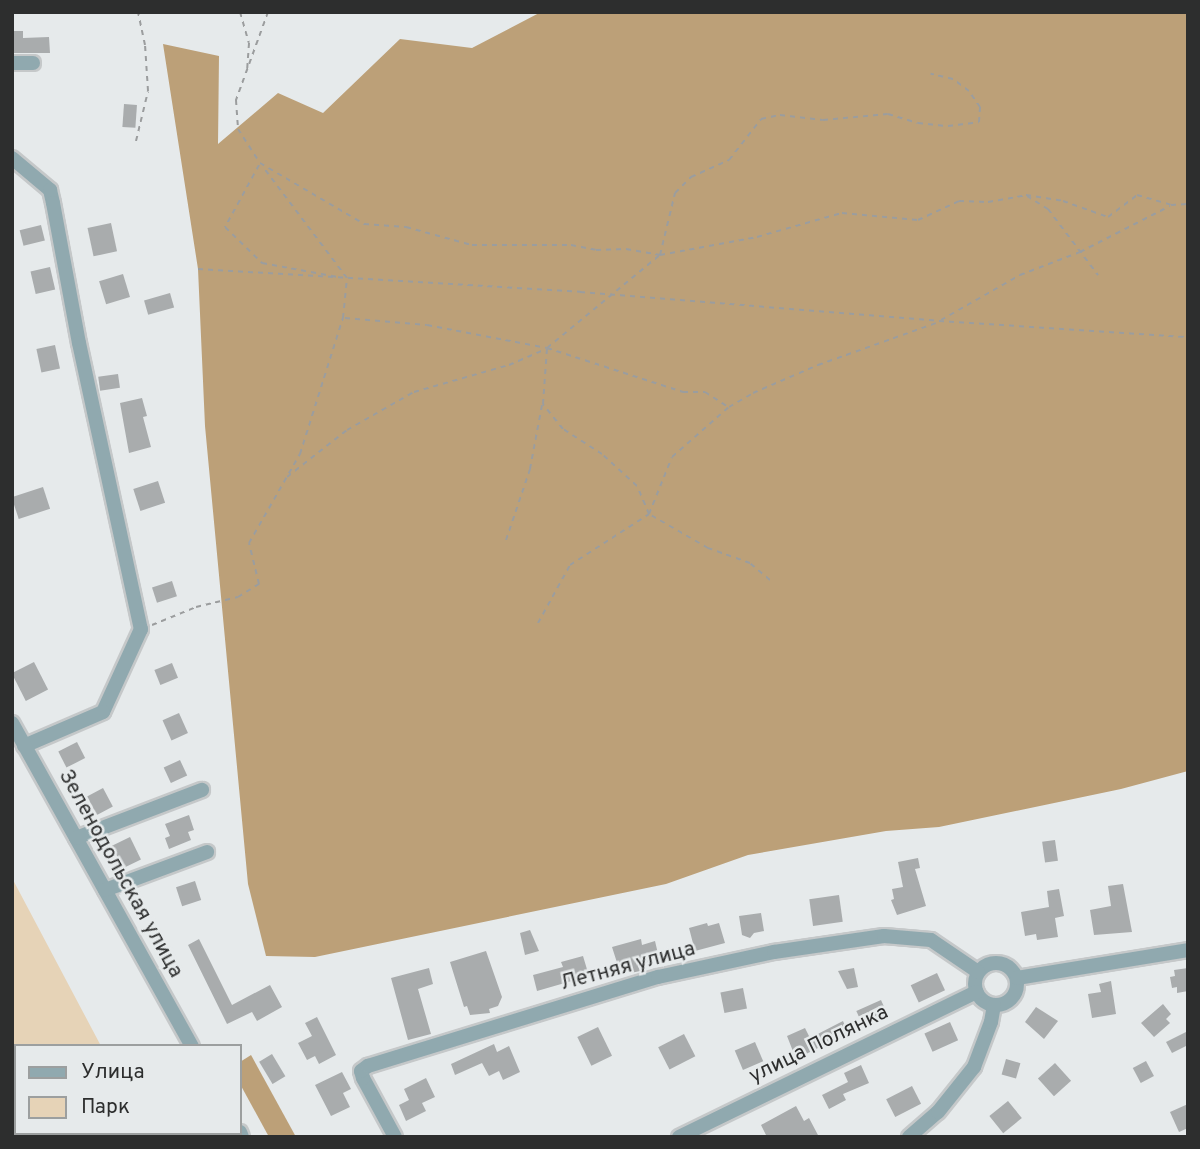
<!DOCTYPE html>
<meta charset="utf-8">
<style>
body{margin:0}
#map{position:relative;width:1200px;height:1149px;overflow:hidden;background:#e6eaeb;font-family:Overpass,sans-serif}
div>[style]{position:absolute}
.green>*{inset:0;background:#e6d3b7}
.forest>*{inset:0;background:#bca078}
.building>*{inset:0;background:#a9acad;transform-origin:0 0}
.path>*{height:2px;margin-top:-1px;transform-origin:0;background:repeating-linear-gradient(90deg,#9b9d9e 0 5px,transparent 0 10px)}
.roads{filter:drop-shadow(2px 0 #c5c8c9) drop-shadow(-2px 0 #c5c8c9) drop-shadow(0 2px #c5c8c9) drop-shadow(0 -2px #c5c8c9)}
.minor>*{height:14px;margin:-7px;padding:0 7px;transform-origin:7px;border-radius:7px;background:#90a9af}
.minor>.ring{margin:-7px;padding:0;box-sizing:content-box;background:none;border:14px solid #90a9af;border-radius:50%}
span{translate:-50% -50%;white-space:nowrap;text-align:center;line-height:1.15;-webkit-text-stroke:5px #e6eaeb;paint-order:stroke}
.street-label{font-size:21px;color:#2d2e2e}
.frame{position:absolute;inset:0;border:14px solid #2d2e2e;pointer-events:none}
.legend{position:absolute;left:14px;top:1044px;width:228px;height:91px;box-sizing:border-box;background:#e6eaeb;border:2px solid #9c9f9f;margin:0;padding:9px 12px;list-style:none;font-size:21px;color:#2d2e2e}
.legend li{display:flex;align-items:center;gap:14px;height:35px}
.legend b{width:35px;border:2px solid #9c9f9f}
</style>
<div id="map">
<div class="green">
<div style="clip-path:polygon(12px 878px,101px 1046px,16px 1046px,16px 1110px,12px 1111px)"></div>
</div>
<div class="forest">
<div style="clip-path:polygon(541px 12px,1188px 12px,1188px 771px,1121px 789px,939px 827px,886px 831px,748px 855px,666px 884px,315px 957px,266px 956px,248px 884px,205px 426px,198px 269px,163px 44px,219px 56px,218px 144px,278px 93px,323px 113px,400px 39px,472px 48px)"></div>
<div style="clip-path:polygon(251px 1055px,296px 1137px,269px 1137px,240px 1084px,240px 1062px)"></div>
</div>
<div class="building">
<div style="clip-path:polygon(12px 31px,23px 31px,23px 38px,49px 37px,50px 53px,12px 53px)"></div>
<div style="left:124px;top:104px;width:13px;height:23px;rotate:4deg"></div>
<div style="left:111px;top:223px;width:29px;height:24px;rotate:78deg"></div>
<div style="left:41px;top:225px;width:16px;height:22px;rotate:76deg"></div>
<div style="left:50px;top:267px;width:23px;height:20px;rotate:77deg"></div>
<div style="left:123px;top:274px;width:24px;height:25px;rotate:73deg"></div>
<div style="left:170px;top:293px;width:15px;height:27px;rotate:74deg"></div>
<div style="left:55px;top:345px;width:24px;height:19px;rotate:78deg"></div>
<div style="left:118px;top:374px;width:14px;height:20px;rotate:82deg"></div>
<div style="clip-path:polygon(142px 398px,147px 416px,143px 417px,151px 447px,129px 453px,120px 403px)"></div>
<div style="left:158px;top:481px;width:23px;height:26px;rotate:72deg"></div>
<div style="left:43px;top:487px;width:23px;height:33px;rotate:72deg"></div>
<div style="left:172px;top:581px;width:16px;height:21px;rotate:72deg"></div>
<div style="left:34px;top:662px;width:31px;height:25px;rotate:63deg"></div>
<div style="left:172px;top:663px;width:16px;height:19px;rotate:68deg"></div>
<div style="left:179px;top:713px;width:22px;height:18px;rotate:66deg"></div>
<div style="left:77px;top:742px;width:18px;height:21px;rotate:63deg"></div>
<div style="left:180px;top:760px;width:17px;height:18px;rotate:65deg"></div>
<div style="left:103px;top:788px;width:21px;height:18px;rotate:62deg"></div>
<div style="clip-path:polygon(189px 815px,194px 830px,188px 832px,191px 840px,169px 849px,165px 838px,170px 836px,165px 824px)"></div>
<div style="left:130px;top:837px;width:25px;height:20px;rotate:64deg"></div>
<div style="left:1055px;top:840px;width:21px;height:13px;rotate:82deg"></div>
<div style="clip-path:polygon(918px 858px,920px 868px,915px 869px,926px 906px,897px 915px,891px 900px,894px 899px,892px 889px,903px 887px,898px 862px)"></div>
<div style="left:195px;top:881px;width:20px;height:20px;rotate:72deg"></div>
<div style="clip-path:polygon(1123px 884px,1132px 932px,1094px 935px,1090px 910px,1111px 906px,1108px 886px)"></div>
<div style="clip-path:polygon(1059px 889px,1064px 916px,1055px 918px,1058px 937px,1037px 940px,1036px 934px,1025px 936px,1021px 912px,1049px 907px,1047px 891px)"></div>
<div style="left:839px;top:895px;width:27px;height:30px;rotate:82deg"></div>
<div style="clip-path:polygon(761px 913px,764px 931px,754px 933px,750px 938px,742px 935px,739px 916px)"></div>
<div style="clip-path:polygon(707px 923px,708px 926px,719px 923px,725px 943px,695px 951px,689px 928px)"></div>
<div style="clip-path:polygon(530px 930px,539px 951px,525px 955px,520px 933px)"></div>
<div style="clip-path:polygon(199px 939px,232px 1005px,270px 985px,282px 1007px,257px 1021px,252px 1012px,227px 1024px,188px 945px)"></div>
<div style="clip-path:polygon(641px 939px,642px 945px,655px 941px,659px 958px,638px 966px,640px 971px,631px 973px,630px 969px,620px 972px,612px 947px)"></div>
<div style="clip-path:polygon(486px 951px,502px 997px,498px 1006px,489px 1009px,490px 1013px,470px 1015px,467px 1006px,464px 1007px,450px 962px)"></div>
<div style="clip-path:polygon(583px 956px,589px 976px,537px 991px,533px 975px,563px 967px,561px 962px)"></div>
<div style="clip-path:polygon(429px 968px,433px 984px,418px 989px,431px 1034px,408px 1040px,391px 978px)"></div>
<div style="clip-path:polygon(854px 968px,858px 987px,847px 989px,838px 971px)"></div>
<div style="clip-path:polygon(1188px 968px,1188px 991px,1177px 993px,1177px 987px,1172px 988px,1170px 977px,1175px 976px,1174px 970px)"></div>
<div style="left:937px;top:973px;width:19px;height:29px;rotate:65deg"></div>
<div style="clip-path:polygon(1111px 981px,1116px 1014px,1092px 1018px,1088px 994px,1101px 992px,1099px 984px)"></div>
<div style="left:743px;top:988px;width:21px;height:23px;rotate:79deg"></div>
<div style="left:881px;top:1000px;width:17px;height:27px;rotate:66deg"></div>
<div style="clip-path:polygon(1163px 1004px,1171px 1014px,1166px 1019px,1170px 1023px,1154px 1037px,1141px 1023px)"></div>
<div style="clip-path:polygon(1036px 1007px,1058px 1021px,1044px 1039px,1025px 1022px)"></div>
<div style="clip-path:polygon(317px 1017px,336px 1055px,319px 1064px,315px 1056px,307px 1060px,298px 1043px,312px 1036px,305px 1023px)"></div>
<div style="clip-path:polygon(843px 1021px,848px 1033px,796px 1059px,787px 1036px,805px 1028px,810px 1038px)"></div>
<div style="left:950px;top:1022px;width:20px;height:28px;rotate:66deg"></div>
<div style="left:598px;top:1027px;width:32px;height:23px;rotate:64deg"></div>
<div style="clip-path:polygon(1188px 1031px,1188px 1045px,1172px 1053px,1166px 1042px)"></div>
<div style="left:684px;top:1034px;width:25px;height:29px;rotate:63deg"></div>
<div style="left:755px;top:1042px;width:21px;height:22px;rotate:67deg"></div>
<div style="clip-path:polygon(494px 1044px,497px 1052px,509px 1046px,520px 1072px,503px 1080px,499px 1071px,489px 1076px,482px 1063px,455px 1075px,451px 1064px)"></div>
<div style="left:272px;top:1054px;width:26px;height:15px;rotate:59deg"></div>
<div style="left:1006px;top:1059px;width:15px;height:16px;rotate:16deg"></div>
<div style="left:1146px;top:1061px;width:17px;height:15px;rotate:62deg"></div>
<div style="left:1055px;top:1063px;width:24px;height:23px;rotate:48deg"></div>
<div style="clip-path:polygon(861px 1065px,869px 1083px,843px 1094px,846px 1100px,829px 1109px,822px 1095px,848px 1082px,844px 1073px)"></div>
<div style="clip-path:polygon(342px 1072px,351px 1089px,343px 1093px,350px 1107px,331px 1116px,315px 1085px)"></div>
<div style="clip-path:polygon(426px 1078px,435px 1097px,422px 1103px,426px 1111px,406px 1121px,399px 1105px,409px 1100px,404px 1089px)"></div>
<div style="left:912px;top:1086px;width:20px;height:29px;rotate:63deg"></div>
<div style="left:1008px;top:1101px;width:22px;height:24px;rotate:51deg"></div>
<div style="clip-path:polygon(1188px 1104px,1188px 1128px,1179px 1132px,1170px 1112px)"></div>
<div style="clip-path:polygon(796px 1106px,804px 1121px,809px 1118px,819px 1137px,767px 1137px,761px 1125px)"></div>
</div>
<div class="path">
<div style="left:240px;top:12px;width:32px;rotate:74deg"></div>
<div style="left:249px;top:43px;width:26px;rotate:94deg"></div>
<div style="left:268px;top:12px;width:94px;rotate:110deg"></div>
<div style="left:236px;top:100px;width:29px;rotate:86deg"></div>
<div style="left:238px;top:129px;width:40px;rotate:57.1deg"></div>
<div style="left:260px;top:163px;width:121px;rotate:30.4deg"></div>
<div style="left:364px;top:224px;width:42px;rotate:4.1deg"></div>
<div style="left:406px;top:227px;width:68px;rotate:15.3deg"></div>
<div style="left:472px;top:245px;width:99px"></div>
<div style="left:571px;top:245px;width:25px;rotate:11deg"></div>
<div style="left:596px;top:250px;width:30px;rotate:-2deg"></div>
<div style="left:626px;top:249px;width:35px;rotate:10deg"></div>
<div style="left:660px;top:255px;width:99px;rotate:-10.5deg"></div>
<div style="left:757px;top:237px;width:88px;rotate:-15.8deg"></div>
<div style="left:842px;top:213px;width:76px;rotate:5.3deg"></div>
<div style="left:918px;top:220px;width:45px;rotate:-24.9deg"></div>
<div style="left:959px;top:201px;width:29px;rotate:2deg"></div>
<div style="left:988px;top:202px;width:39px;rotate:-10deg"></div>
<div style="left:1026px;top:195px;width:37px;rotate:9deg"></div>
<div style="left:1063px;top:201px;width:48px;rotate:19.6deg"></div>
<div style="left:1108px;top:217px;width:36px;rotate:-37deg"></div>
<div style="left:1137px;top:195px;width:35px;rotate:16deg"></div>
<div style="left:1171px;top:205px;width:17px;rotate:-3deg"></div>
<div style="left:136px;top:141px;width:51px;rotate:-76.5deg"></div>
<div style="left:148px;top:91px;width:46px;rotate:-93.7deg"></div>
<div style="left:145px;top:45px;width:34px;rotate:-102deg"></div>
<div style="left:259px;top:165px;width:71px;rotate:118.7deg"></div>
<div style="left:225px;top:227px;width:52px;rotate:44.2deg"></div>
<div style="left:262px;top:263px;width:77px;rotate:10.4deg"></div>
<div style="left:1027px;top:196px;width:25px;rotate:32deg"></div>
<div style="left:1048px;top:209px;width:83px;rotate:52.9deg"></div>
<div style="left:198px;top:269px;width:383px;rotate:3.4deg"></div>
<div style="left:580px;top:292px;width:360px;rotate:4.6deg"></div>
<div style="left:939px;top:321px;width:250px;rotate:3.7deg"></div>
<div style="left:345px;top:318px;width:82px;rotate:4.9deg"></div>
<div style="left:427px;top:325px;width:122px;rotate:10.9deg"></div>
<div style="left:547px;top:348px;width:143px;rotate:17.9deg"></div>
<div style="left:683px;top:392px;width:22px"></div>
<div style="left:705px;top:392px;width:27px;rotate:33deg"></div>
<div style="left:941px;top:320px;width:91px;rotate:-29.7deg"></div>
<div style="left:1020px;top:275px;width:64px;rotate:-21deg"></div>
<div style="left:1080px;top:252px;width:101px;rotate:-27.1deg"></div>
<div style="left:287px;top:477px;width:76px;rotate:-38.1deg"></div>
<div style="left:347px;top:430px;width:77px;rotate:-29.6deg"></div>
<div style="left:414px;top:392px;width:99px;rotate:-15.9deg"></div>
<div style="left:509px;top:365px;width:40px;rotate:-23.4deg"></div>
<div style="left:506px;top:540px;width:75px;rotate:-71.3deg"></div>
<div style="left:530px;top:469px;width:65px;rotate:-79.4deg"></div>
<div style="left:770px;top:580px;width:26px;rotate:-140deg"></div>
<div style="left:750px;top:563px;width:45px;rotate:-160.3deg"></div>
<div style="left:708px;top:548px;width:68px;rotate:-150deg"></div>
<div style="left:649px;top:514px;width:30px;rotate:-113deg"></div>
<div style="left:637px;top:486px;width:47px;rotate:-137.6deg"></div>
<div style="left:602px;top:454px;width:46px;rotate:-147.3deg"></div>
<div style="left:563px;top:429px;width:32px;rotate:-129deg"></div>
<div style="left:543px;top:404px;width:56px;rotate:-85.9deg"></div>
<div style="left:547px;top:348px;width:146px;rotate:-39.5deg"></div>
<div style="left:660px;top:255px;width:64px;rotate:-76.4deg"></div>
<div style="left:675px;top:193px;width:23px;rotate:-45deg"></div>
<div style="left:691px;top:177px;width:42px;rotate:-24.1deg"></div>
<div style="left:729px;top:160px;width:52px;rotate:-52deg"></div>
<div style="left:761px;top:119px;width:19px;rotate:-12deg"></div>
<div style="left:780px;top:115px;width:43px;rotate:6.6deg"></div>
<div style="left:823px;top:120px;width:65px;rotate:-5.3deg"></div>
<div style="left:888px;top:114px;width:31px;rotate:17deg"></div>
<div style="left:918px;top:123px;width:30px;rotate:6deg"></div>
<div style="left:948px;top:126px;width:31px;rotate:-7deg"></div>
<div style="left:979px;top:122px;width:15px;rotate:-86deg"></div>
<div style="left:980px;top:107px;width:19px;rotate:-125deg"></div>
<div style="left:969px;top:91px;width:20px;rotate:-143deg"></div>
<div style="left:953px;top:79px;width:23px;rotate:-167deg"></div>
<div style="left:538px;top:623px;width:66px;rotate:-61.1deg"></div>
<div style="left:570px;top:565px;width:94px;rotate:-32.8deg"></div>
<div style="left:649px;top:514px;width:61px;rotate:-68deg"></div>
<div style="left:672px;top:457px;width:76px;rotate:-41.3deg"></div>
<div style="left:729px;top:407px;width:28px;rotate:-30deg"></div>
<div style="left:753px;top:393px;width:71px;rotate:-23.3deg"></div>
<div style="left:818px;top:365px;width:125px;rotate:-19.6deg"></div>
<div style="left:152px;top:625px;width:48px;rotate:-22.2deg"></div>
<div style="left:196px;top:607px;width:43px;rotate:-13.4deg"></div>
<div style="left:238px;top:597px;width:25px;rotate:-32deg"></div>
<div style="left:259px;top:584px;width:42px;rotate:-103.7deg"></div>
<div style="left:249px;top:543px;width:103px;rotate:-60.2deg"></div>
<div style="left:300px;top:454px;width:143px;rotate:-72.5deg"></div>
<div style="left:343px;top:318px;width:40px;rotate:-84.3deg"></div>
<div style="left:347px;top:278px;width:139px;rotate:-127.1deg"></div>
</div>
<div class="roads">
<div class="minor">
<div style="left:12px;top:63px;width:21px"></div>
<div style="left:12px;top:158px;width:50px;rotate:40.1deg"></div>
<div style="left:50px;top:190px;width:13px;rotate:77deg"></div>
<div style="left:53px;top:203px;width:142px;rotate:79.5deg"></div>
<div style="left:79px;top:343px;width:293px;rotate:77.8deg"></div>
<div style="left:141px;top:629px;width:91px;rotate:114.6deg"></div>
<div style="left:103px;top:712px;width:86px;rotate:156.7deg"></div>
<div style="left:12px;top:723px;width:370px;rotate:60.9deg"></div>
<div style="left:76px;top:838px;width:135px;rotate:-20.9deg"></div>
<div style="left:105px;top:890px;width:109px;rotate:-20.4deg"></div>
<div class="ring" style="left:975px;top:963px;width:28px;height:28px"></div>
<div style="left:1017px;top:978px;width:173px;rotate:-9.3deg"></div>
<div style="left:240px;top:1132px;width:5px;rotate:68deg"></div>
<div style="left:395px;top:1137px;width:67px;rotate:-118.5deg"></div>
<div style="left:363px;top:1078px;width:7px;rotate:-106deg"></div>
<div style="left:361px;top:1071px;width:9px;rotate:-36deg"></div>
<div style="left:368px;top:1066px;width:303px;rotate:-17.1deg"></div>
<div style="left:658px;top:977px;width:119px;rotate:-12.2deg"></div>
<div style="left:774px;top:952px;width:111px;rotate:-8.3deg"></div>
<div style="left:884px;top:936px;width:47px;rotate:4.9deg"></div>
<div style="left:931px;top:940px;width:57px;rotate:34.2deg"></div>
<div style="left:679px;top:1137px;width:331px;rotate:-26deg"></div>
<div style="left:909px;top:1137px;width:38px;rotate:-41deg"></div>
<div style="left:938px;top:1112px;width:58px;rotate:-51.3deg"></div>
<div style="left:974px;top:1067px;width:48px;rotate:-69.3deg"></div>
<div style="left:991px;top:1022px;width:17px;rotate:-80deg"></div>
</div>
</div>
<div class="street-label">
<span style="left:120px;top:874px;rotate:61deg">Зеленодольская улица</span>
<span style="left:628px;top:967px;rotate:-15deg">Летняя улица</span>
<span style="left:819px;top:1045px;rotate:-26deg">улица Полянка</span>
</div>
<div class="frame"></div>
<ul class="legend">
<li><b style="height:9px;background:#90a9af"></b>Улица</li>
<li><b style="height:19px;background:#e6d3b7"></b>Парк</li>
</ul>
</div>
